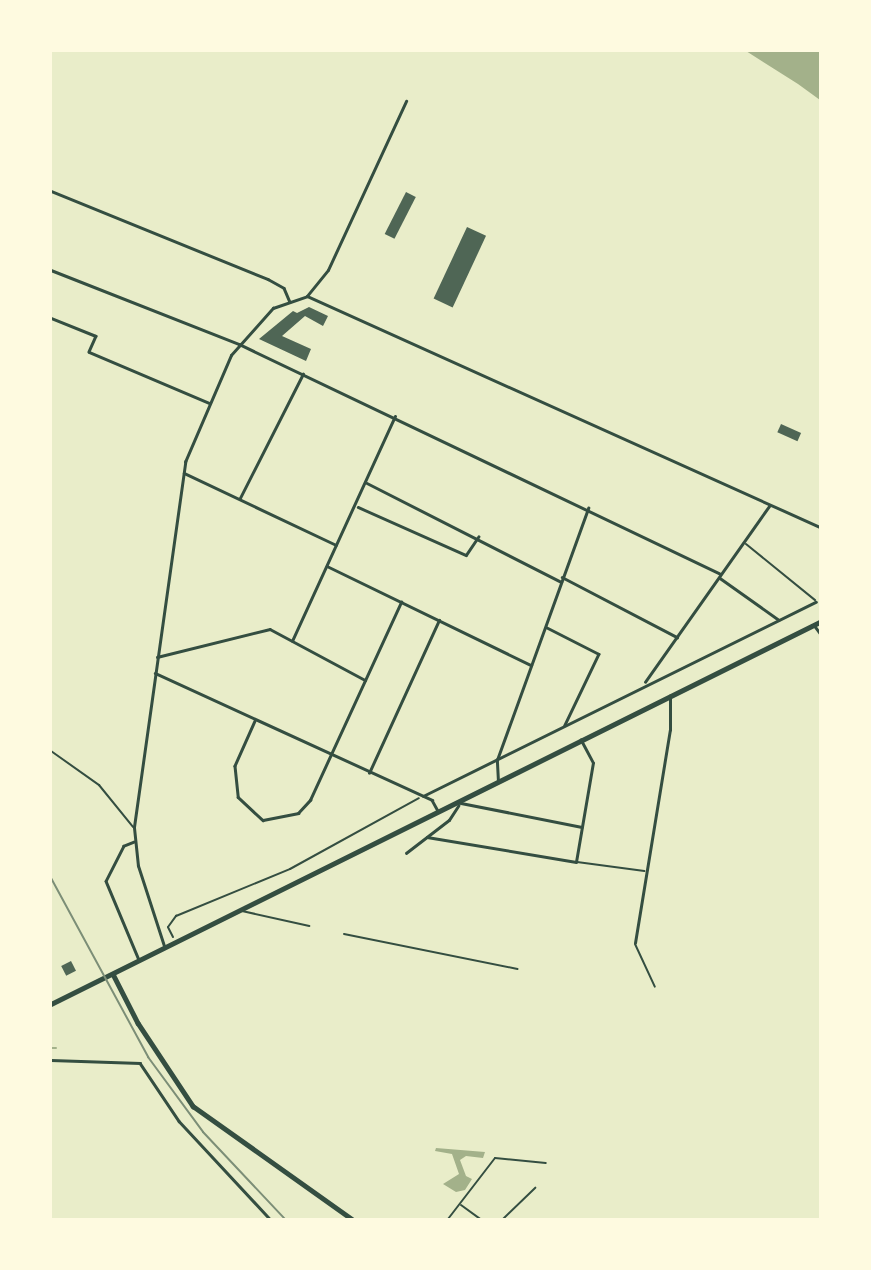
<!DOCTYPE html>
<style>
body{margin:0}
#map{position:relative;width:871px;height:1270px;overflow:hidden;background:#e9edc9;font-family:"Archivo Narrow",sans-serif}
div>[style]{position:absolute}
.water>*{inset:0;background:#a3b18a}
.stream>*{height:2px;margin:-1px;padding:0 1px;transform-origin:1px;border-radius:1px;background:#a3b18a}
.building>*{inset:0;background:#4f6655;transform-origin:0 0}
.path>*{height:2px;margin:-1px;padding:0 1px;transform-origin:1px;border-radius:1px;background:#344e41}
.service>*{height:2px;margin:-1px;padding:0 1px;transform-origin:1px;border-radius:1px;background:#344e41}
.minor>*{height:2.5px;margin:-1.25px;padding:0 1.25px;transform-origin:1.25px;border-radius:1.25px;background:#344e41}
.secondary>*{height:4.5px;margin:-2.25px;padding:0 2.25px;transform-origin:2.25px;border-radius:2.25px;background:#344e41}
.rail>*{height:2px;margin:-1px;padding:0 1px;transform-origin:1px;border-radius:1px;background:#7c8e77}
span{translate:-50% -50%;white-space:nowrap;text-align:center;line-height:1.15;-webkit-text-stroke:7px #fefae0;paint-order:stroke}
.frame{position:absolute;inset:0;border:52px solid #fefae0;pointer-events:none}
</style>
<div id="map">
<div class="water">
<div style="clip-path:polygon(746px 51px,820px 51px,820px 100px,798px 84px)"></div>
<div style="clip-path:polygon(436px 1148px,485px 1152px,483px 1158px,466px 1156px,460px 1160px,466px 1176px,472px 1179px,465px 1190px,456px 1192px,443px 1184px,459px 1174px,452px 1154px,435px 1151px)"></div>
</div>
<div class="stream">
<div style="left:51px;top:1048px;width:5px"></div>
</div>
<div class="building">
<div style="left:406px;top:192px;width:11px;height:47px;rotate:27deg"></div>
<div style="left:467px;top:227px;width:21px;height:79px;rotate:25deg"></div>
<div style="clip-path:polygon(309px 307px,328px 316px,323px 326px,305px 316px,282px 336px,311px 349px,306px 361px,259px 339px,293px 311px,297px 313px)"></div>
<div style="left:781px;top:424px;width:22px;height:9px;rotate:24deg"></div>
<div style="left:71px;top:961px;width:11px;height:11px;rotate:63deg"></div>
</div>
<div class="path">
<div style="left:746px;top:544px;width:89px;rotate:39.1deg"></div>
<div style="left:173px;top:937px;width:11px;rotate:-117deg"></div>
<div style="left:168px;top:927px;width:14px;rotate:-54deg"></div>
<div style="left:176px;top:916px;width:123px;rotate:-22.4deg"></div>
<div style="left:290px;top:869px;width:147px;rotate:-28.8deg"></div>
</div>
<div class="service">
<div style="left:51px;top:751px;width:59px;rotate:35.3deg"></div>
<div style="left:99px;top:785px;width:54px;rotate:51deg"></div>
<div style="left:577px;top:862px;width:68px;rotate:7.7deg"></div>
<div style="left:242px;top:911px;width:69px;rotate:12.6deg"></div>
<div style="left:344px;top:934px;width:177px;rotate:11.4deg"></div>
<div style="left:635px;top:944px;width:47px;rotate:65.1deg"></div>
<div style="left:461px;top:1205px;width:24px;rotate:36deg"></div>
<div style="left:448px;top:1219px;width:77px;rotate:-52.4deg"></div>
<div style="left:495px;top:1158px;width:51px;rotate:5.6deg"></div>
<div style="left:503px;top:1219px;width:45px;rotate:-44.1deg"></div>
</div>
<div class="minor">
<div style="left:51px;top:191px;width:234px;rotate:22.1deg"></div>
<div style="left:268px;top:279px;width:18px;rotate:29deg"></div>
<div style="left:284px;top:288px;width:15px;rotate:67deg"></div>
<div style="left:51px;top:270px;width:202px;rotate:21.5deg"></div>
<div style="left:239px;top:344px;width:532px;rotate:25.51deg"></div>
<div style="left:307px;top:296px;width:563px;rotate:24.24deg"></div>
<div style="left:51px;top:318px;width:48px;rotate:21.8deg"></div>
<div style="left:96px;top:336px;width:17px;rotate:114deg"></div>
<div style="left:89px;top:352px;width:130px;rotate:23deg"></div>
<div style="left:184px;top:473px;width:168px;rotate:25.3deg"></div>
<div style="left:367px;top:483px;width:218px;rotate:27deg"></div>
<div style="left:240px;top:498px;width:139px;rotate:-63.1deg"></div>
<div style="left:358px;top:507px;width:118px;rotate:24deg"></div>
<div style="left:466px;top:555px;width:22px;rotate:-56deg"></div>
<div style="left:327px;top:566px;width:227px;rotate:25.9deg"></div>
<div style="left:562px;top:577px;width:130px;rotate:27.6deg"></div>
<div style="left:720px;top:578px;width:72px;rotate:35.4deg"></div>
<div style="left:814px;top:625px;width:10px;rotate:53deg"></div>
<div style="left:546px;top:627px;width:59px;rotate:27deg"></div>
<div style="left:599px;top:654px;width:79px;rotate:115.6deg"></div>
<div style="left:292px;top:641px;width:247px;rotate:-65.4deg"></div>
<div style="left:157px;top:657px;width:116px;rotate:-13.9deg"></div>
<div style="left:270px;top:629px;width:108px;rotate:28.2deg"></div>
<div style="left:155px;top:673px;width:305px;rotate:24.6deg"></div>
<div style="left:432px;top:800px;width:13px;rotate:61deg"></div>
<div style="left:645px;top:682px;width:215px;rotate:-54.8deg"></div>
<div style="left:255px;top:721px;width:49px;rotate:114deg"></div>
<div style="left:235px;top:766px;width:31px;rotate:84deg"></div>
<div style="left:238px;top:797px;width:34px;rotate:43deg"></div>
<div style="left:263px;top:820px;width:36px;rotate:-11deg"></div>
<div style="left:298px;top:813px;width:18px;rotate:-47deg"></div>
<div style="left:310px;top:800px;width:218px;rotate:-65.3deg"></div>
<div style="left:369px;top:773px;width:168px;rotate:-65.4deg"></div>
<div style="left:498px;top:782px;width:22px;rotate:-93deg"></div>
<div style="left:497px;top:760px;width:268px;rotate:-70.1deg"></div>
<div style="left:423px;top:796px;width:438px;rotate:-26.3deg"></div>
<div style="left:456px;top:802px;width:128px;rotate:11.2deg"></div>
<div style="left:427px;top:837px;width:151px;rotate:9.5deg"></div>
<div style="left:576px;top:862px;width:100px;rotate:-80.3deg"></div>
<div style="left:593px;top:763px;width:26px;rotate:-118deg"></div>
<div style="left:134px;top:842px;width:11px;rotate:158deg"></div>
<div style="left:124px;top:846px;width:39px;rotate:117deg"></div>
<div style="left:106px;top:881px;width:86px;rotate:67.3deg"></div>
<div style="left:406px;top:853px;width:54px;rotate:-37.5deg"></div>
<div style="left:449px;top:820px;width:17px;rotate:-57deg"></div>
<div style="left:635px;top:943px;width:216px;rotate:-80.7deg"></div>
<div style="left:670px;top:730px;width:34px;rotate:-90deg"></div>
<div style="left:164px;top:946px;width:84px;rotate:-108deg"></div>
<div style="left:138px;top:866px;width:39px;rotate:-96deg"></div>
<div style="left:134px;top:827px;width:369px;rotate:-82deg"></div>
<div style="left:185px;top:462px;width:116px;rotate:-66.7deg"></div>
<div style="left:231px;top:355px;width:63px;rotate:-48.2deg"></div>
<div style="left:273px;top:308px;width:36px;rotate:-19deg"></div>
<div style="left:307px;top:296px;width:33px;rotate:-51deg"></div>
<div style="left:328px;top:270px;width:186px;rotate:-65.2deg"></div>
<div style="left:51px;top:1060px;width:89px;rotate:1.9deg"></div>
<div style="left:140px;top:1063px;width:70px;rotate:56.1deg"></div>
<div style="left:179px;top:1121px;width:134px;rotate:47.1deg"></div>
</div>
<div class="secondary">
<div style="left:113px;top:974px;width:55px;rotate:63deg"></div>
<div style="left:138px;top:1023px;width:100px;rotate:56.5deg"></div>
<div style="left:193px;top:1106px;width:195px;rotate:35.4deg"></div>
<div style="left:51px;top:1004px;width:859px;rotate:-26.42deg"></div>
</div>
<div class="rail">
<div style="left:51px;top:878px;width:204px;rotate:61.5deg"></div>
<div style="left:148px;top:1057px;width:93px;rotate:53.7deg"></div>
<div style="left:203px;top:1132px;width:120px;rotate:46.7deg"></div>
</div>
<div class="frame"></div>
</div>
